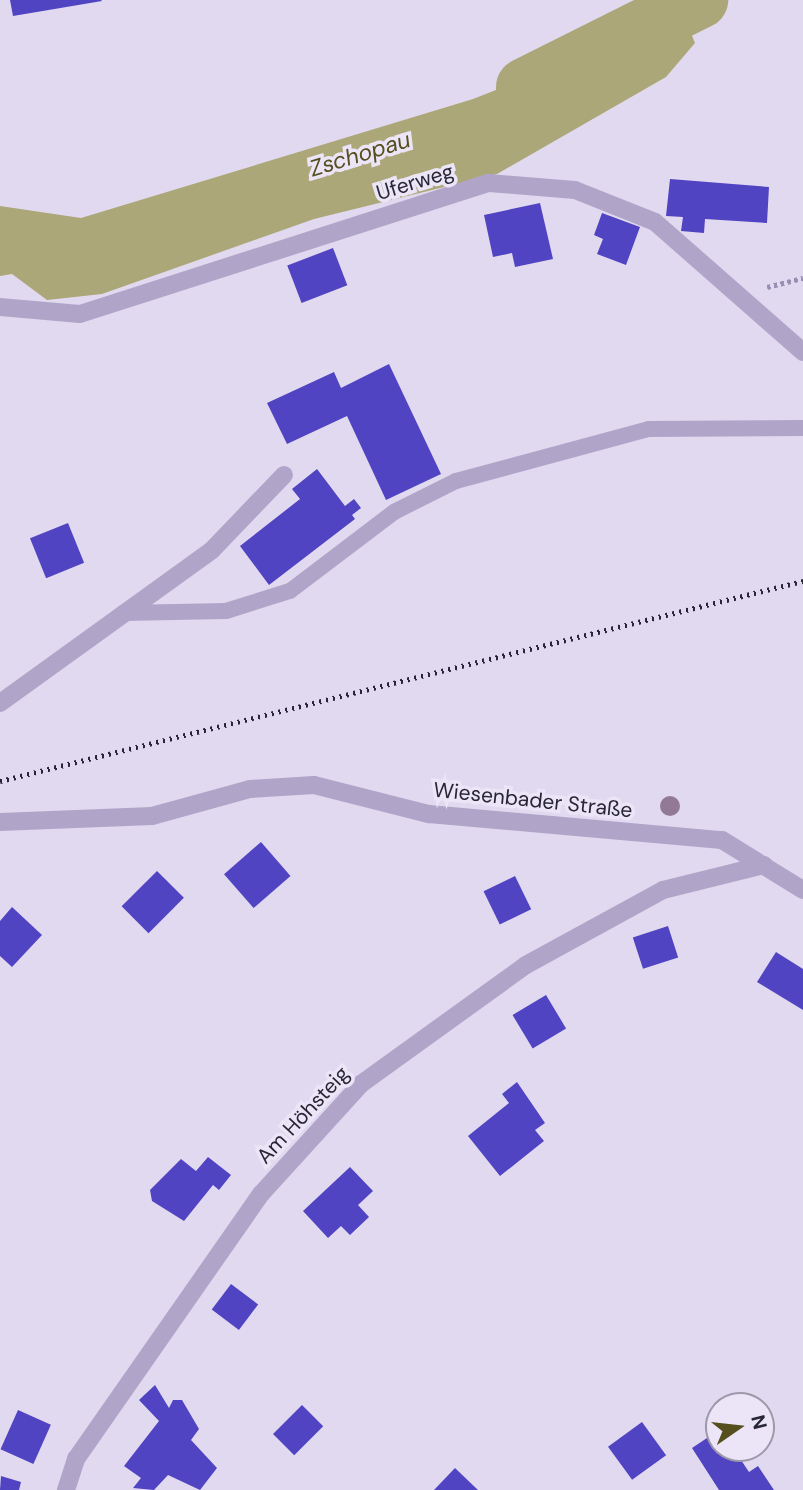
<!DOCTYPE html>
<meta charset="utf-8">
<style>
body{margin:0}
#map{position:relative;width:803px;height:1490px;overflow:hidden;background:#e1d9f0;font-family:"DM Sans",sans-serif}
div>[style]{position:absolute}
.water>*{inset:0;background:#aca779}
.river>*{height:58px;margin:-29px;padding:0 29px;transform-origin:29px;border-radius:29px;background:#aca779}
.building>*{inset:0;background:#5044c2;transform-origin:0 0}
.path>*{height:4.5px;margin-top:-2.25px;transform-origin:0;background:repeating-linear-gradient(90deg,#998fb3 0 3.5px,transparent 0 7px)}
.lane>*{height:16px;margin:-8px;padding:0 8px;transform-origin:8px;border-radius:8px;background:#b0a5c8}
.street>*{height:18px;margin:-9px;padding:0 9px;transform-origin:9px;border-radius:9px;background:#b0a5c8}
.rail>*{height:5px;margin-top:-2.5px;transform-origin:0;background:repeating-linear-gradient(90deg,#282634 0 2px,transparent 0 7px)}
.trees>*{width:20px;height:20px;margin:-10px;border-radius:50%;background:#927994}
span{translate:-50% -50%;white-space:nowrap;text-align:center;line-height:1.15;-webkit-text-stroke:7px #ece5f8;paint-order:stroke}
.street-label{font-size:21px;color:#282634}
.water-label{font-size:23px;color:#544f1d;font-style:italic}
.north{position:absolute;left:705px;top:1392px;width:70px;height:70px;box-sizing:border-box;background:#ece5f8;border:2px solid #9e99aa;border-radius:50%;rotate:76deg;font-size:19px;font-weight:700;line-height:28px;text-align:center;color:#282634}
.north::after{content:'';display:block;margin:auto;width:24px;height:32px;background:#544f1d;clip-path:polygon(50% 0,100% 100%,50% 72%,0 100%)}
</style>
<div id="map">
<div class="water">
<div style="clip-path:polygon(684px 16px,695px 43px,666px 77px,497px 174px,314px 219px,102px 294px,47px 300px,12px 274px,0 276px,0 206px,81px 218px,473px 99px)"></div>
</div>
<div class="river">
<div style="left:525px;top:87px;width:195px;rotate:-26.6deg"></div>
</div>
<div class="building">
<div style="clip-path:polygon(10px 0,101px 0,102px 1px,13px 16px)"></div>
<div style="clip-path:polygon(670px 179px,769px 187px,767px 223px,705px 219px,704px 233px,681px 231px,683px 217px,666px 216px)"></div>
<div style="clip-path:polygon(540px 203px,553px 259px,515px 267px,512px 253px,493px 257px,484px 215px)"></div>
<div style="clip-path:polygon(602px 213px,640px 227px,626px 265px,597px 254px,603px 239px,594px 235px)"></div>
<div style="left:333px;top:248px;width:40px;height:49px;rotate:69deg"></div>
<div style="clip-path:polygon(389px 364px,441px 474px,386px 500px,347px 416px,287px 444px,267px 403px,334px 372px,341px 388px)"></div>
<div style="clip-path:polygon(317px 469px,345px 506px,354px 499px,361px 508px,352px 515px,355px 519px,269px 585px,240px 546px,300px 499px,292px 489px)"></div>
<div style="left:68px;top:523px;width:43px;height:41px;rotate:68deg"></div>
<div style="left:261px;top:842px;width:45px;height:49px;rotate:49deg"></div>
<div style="left:157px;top:871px;width:38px;height:50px;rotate:45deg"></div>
<div style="left:515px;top:876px;width:37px;height:35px;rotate:64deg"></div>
<div style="clip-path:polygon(12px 907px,42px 935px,12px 967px,0 956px,0 921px)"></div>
<div style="left:668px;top:926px;width:33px;height:37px;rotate:72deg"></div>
<div style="clip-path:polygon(776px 952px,803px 969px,803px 1010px,757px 982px)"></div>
<div style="left:546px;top:995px;width:39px;height:39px;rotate:59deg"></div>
<div style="clip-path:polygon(517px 1082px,545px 1123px,535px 1130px,544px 1141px,500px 1176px,468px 1136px,509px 1103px,502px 1094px)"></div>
<div style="clip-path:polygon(208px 1157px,231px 1175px,219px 1190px,213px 1185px,184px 1221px,152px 1201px,150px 1190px,181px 1159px,196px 1171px)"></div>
<div style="clip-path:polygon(350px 1167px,373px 1191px,358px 1205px,369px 1217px,350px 1235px,341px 1226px,328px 1238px,303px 1211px)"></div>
<div style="left:231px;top:1284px;width:34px;height:32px;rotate:37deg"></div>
<div style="clip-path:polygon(155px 1385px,169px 1408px,173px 1400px,182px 1400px,199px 1429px,191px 1440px,217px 1468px,200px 1490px,168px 1475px,154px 1490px,133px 1488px,141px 1478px,124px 1466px,159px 1421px,139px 1400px)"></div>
<div style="left:302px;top:1405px;width:30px;height:41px;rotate:45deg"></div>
<div style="left:18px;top:1410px;width:36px;height:43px;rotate:24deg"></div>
<div style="left:642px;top:1422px;width:41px;height:42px;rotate:54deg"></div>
<div style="clip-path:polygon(719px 1430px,719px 1448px,733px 1448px,749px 1472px,758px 1466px,774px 1490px,719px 1490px,692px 1448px)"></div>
<div style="clip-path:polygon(455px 1468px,478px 1490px,434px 1490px)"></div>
<div style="clip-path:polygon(1px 1476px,21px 1482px,19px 1490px,0 1490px)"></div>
</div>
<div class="path">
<div style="left:767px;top:287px;width:37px;rotate:-14deg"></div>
</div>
<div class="lane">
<div style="left:123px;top:613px;width:103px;rotate:-1.1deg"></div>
<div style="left:226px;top:611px;width:67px;rotate:-17.4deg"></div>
<div style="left:290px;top:591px;width:131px;rotate:-37.2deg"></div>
<div style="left:394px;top:512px;width:69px;rotate:-26.6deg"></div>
<div style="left:456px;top:481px;width:200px;rotate:-15.1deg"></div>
<div style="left:649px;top:429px;width:154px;rotate:-0.4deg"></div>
</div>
<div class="street">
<div style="left:0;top:307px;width:80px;rotate:5deg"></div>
<div style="left:80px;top:314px;width:429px;rotate:-17.8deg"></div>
<div style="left:489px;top:183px;width:86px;rotate:4.7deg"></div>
<div style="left:575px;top:190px;width:86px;rotate:21.8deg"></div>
<div style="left:655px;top:222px;width:197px;rotate:41.3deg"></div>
<div style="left:0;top:703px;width:261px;rotate:-35.8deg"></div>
<div style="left:212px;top:550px;width:104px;rotate:-46.2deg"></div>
<div style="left:0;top:822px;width:152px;rotate:-2.3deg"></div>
<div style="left:152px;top:816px;width:102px;rotate:-15.4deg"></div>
<div style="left:250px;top:789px;width:64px;rotate:-3.6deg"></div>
<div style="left:314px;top:785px;width:119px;rotate:14.2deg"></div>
<div style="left:429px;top:814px;width:294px;rotate:5.1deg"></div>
<div style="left:722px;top:840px;width:95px;rotate:31.7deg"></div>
<div style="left:66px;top:1490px;width:33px;rotate:-72deg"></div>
<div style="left:76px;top:1459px;width:323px;rotate:-55.1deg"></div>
<div style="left:261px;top:1194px;width:149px;rotate:-47.7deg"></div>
<div style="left:361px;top:1084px;width:203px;rotate:-35.8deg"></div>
<div style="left:526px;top:965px;width:156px;rotate:-28.7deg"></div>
<div style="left:663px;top:890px;width:104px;rotate:-13.9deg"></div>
</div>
<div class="rail">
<div style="left:0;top:781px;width:828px;rotate:-13.99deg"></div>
</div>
<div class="trees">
<div style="left:670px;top:806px"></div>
</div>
<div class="street-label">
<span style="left:415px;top:182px;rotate:-17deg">Uferweg</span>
<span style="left:533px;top:800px;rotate:6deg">Wiesenbader Straße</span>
<span style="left:303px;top:1115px;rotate:-47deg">Am Höhsteig</span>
</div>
<div class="water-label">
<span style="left:360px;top:154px;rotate:-17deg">Zschopau</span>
</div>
<div class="north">N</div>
</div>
